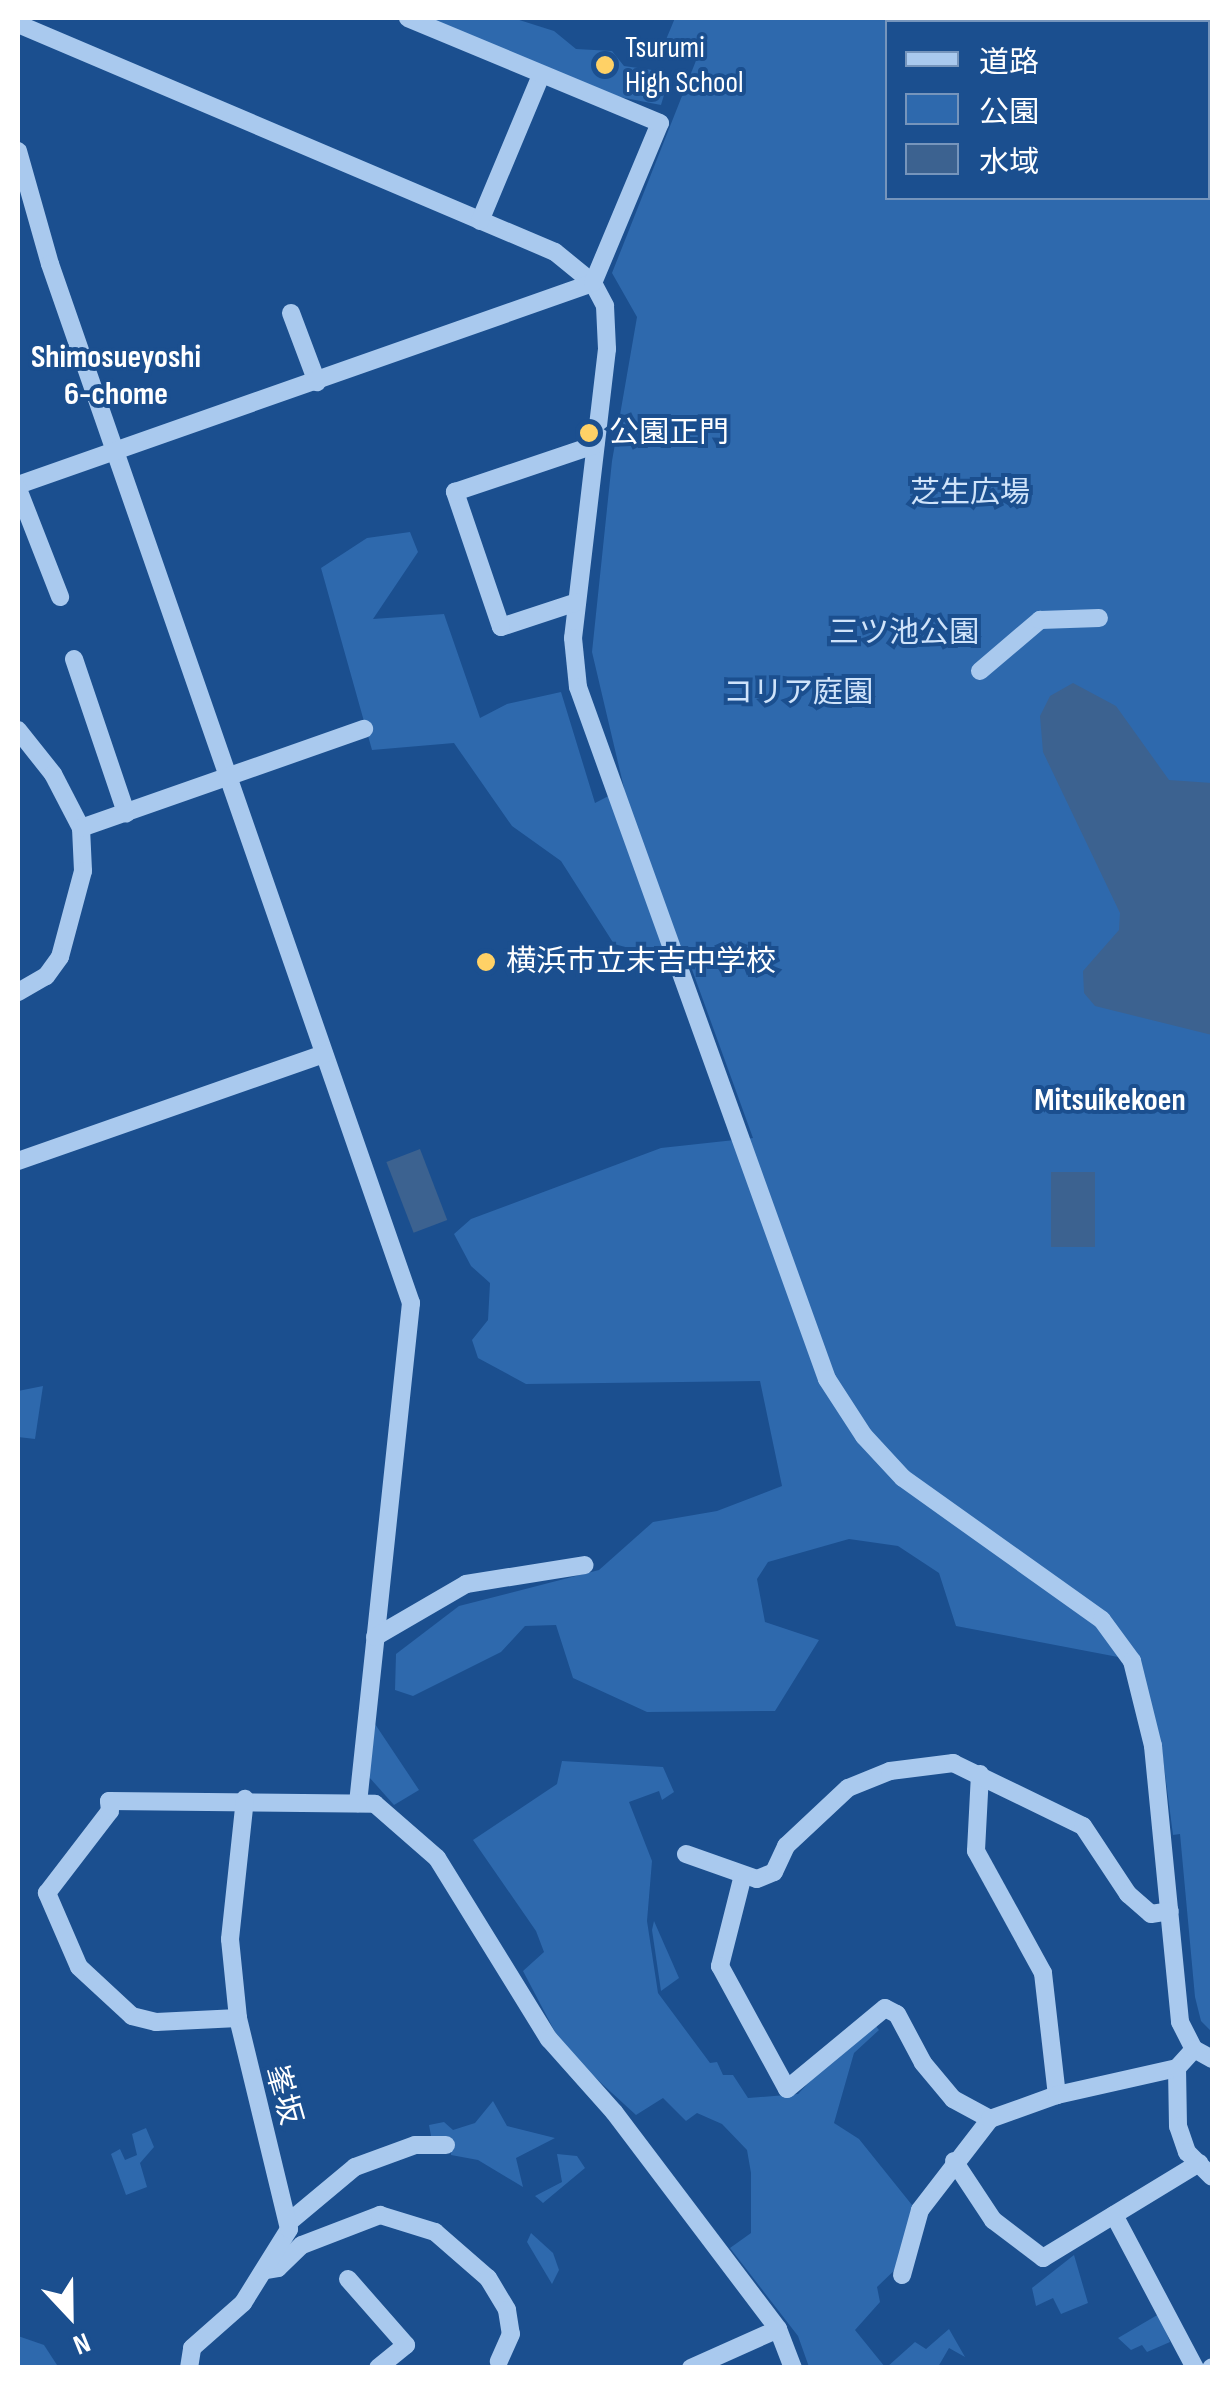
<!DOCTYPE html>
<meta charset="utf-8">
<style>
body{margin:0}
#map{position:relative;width:1230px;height:2385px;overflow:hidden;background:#1b4f8f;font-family:"Sofia Sans Condensed","Noto Sans JP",sans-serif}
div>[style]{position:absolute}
.green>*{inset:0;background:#2e69ad}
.water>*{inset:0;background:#3c6290;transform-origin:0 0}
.minor>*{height:18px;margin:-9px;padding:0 9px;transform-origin:9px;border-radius:9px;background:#a9c9ee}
.dots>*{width:28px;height:28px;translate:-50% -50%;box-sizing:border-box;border:5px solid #1b4f8f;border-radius:50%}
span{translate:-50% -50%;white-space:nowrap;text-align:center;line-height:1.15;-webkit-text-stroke:8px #1b4f8f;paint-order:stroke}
.poi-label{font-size:30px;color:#fff}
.left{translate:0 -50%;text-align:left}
.park-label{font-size:30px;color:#cfe3fa}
.street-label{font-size:30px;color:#fff}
.neighbourhood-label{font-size:32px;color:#fff;font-weight:700}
.frame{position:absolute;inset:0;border:20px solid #fff;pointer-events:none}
.legend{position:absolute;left:885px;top:20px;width:325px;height:180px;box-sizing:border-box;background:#1b4f8f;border:2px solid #7695bc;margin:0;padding:12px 18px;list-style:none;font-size:30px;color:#fff}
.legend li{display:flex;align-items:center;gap:20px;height:50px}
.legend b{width:50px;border:2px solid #7695bc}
.north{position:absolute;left:20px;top:2265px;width:100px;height:100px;-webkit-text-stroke:8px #1b4f8f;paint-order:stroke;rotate:158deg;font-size:28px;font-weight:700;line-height:40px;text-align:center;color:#fff}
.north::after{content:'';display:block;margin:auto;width:35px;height:45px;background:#fff;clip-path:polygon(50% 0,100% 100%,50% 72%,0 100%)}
</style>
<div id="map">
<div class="green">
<div style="clip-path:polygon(426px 18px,513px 18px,554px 31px,576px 49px,612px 51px,624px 66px,659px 71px,667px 85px,661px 105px,599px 93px)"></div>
<div style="clip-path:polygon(evenodd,675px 18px,1212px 18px,1212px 2032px,1201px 2021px,1195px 1997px,1180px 1834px,1173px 1835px,1161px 1743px,1139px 1661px,956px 1626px,939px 1573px,898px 1546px,849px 1539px,768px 1562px,757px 1579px,765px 1622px,819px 1640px,775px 1711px,647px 1712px,573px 1678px,556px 1625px,525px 1626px,501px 1652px,413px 1696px,395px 1690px,396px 1654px,459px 1606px,599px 1570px,653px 1522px,717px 1511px,782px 1486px,760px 1381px,526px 1384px,478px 1358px,472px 1340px,488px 1320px,490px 1283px,471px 1266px,454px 1234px,471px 1219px,661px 1148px,753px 1138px,690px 964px,614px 944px,561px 861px,512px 826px,454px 743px,372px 750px,321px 568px,367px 538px,410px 532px,418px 552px,373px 619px,444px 614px,480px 718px,507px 704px,561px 692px,595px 803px,624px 788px,592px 652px,612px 461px,637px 317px,612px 273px,697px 58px,683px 60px,665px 42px,675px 18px,888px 22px,1208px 22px,1208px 198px,888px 198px,888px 22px)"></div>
<div style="clip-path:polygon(43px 1386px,35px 1439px,18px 1437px,18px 1391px)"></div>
<div style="clip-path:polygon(375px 1724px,419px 1790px,394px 1805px,369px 1777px)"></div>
<div style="clip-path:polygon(562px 1761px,663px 1767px,674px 1792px,662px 1800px,659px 1791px,629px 1802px,652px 1861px,647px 1921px,658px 1993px,710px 2063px,717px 2062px,723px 2075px,733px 2075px,748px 2098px,798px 2094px,847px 2042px,875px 2025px,879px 2030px,854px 2053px,834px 2123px,859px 2139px,912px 2205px,901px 2264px,877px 2287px,880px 2302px,855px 2330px,885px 2367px,809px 2367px,798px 2336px,730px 2248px,751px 2233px,751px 2173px,747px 2150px,722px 2124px,697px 2113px,686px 2121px,663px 2098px,636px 2115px,564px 2049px,523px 1971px,544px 1952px,536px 1931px,473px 1840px,557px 1784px)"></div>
<div style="clip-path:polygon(654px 1921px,679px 1978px,661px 1991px,652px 1930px)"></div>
<div style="clip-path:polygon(493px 2101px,507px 2126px,555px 2138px,516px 2158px,523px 2187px,478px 2160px,451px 2155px,450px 2139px,432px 2141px,429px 2125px,444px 2122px,453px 2130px,475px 2123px)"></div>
<div style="clip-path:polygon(146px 2128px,154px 2147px,140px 2163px,147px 2187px,126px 2195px,111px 2154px,120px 2149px,125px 2160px,137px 2155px,132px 2134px)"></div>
<div style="clip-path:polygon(557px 2154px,577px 2156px,585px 2168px,543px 2203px,535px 2196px,562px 2182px)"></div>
<div style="clip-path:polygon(531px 2233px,553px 2253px,559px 2270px,552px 2284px,527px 2242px)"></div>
<div style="clip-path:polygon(1074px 2255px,1088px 2303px,1061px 2314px,1053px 2298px,1036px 2306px,1032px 2288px)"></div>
<div style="clip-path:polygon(1159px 2314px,1170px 2342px,1147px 2352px,1142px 2345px,1131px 2350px,1118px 2338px)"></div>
<div style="clip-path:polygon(949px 2329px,965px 2357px,949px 2348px,938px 2367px,887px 2367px,915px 2342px,926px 2349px)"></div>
<div style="clip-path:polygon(18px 2336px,44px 2345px,57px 2365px,18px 2367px)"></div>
</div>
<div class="water">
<div style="clip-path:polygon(1129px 18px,1212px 18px,1212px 207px,1208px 22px)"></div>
<div style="clip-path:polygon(1073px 683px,1116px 706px,1169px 780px,1212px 783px,1212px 1035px,1095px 1006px,1084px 993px,1083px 971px,1119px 930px,1120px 913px,1043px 752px,1040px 716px,1050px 696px)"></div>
<div style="left:420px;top:1149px;width:76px;height:36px;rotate:69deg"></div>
<div style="left:1051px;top:1172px;width:44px;height:75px"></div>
</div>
<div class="minor">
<div style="left:18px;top:24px;width:583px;rotate:23.01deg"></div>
<div style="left:555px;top:252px;width:49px;rotate:39.2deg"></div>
<div style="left:593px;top:283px;width:26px;rotate:62deg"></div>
<div style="left:605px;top:306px;width:43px;rotate:87.3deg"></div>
<div style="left:607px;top:349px;width:291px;rotate:96.7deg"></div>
<div style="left:573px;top:638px;width:49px;rotate:84.2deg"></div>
<div style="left:578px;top:687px;width:735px;rotate:70.21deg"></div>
<div style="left:827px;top:1379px;width:68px;rotate:57deg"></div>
<div style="left:864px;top:1436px;width:57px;rotate:47.1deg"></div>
<div style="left:903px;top:1478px;width:244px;rotate:35.5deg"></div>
<div style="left:1102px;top:1620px;width:51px;rotate:53.8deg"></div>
<div style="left:1132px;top:1661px;width:88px;rotate:76.1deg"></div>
<div style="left:1153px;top:1746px;width:277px;rotate:84.4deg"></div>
<div style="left:1180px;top:2022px;width:30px;rotate:63deg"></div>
<div style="left:1194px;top:2049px;width:21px;rotate:29deg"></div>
<div style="left:18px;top:151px;width:117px;rotate:74.2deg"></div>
<div style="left:50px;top:264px;width:1100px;rotate:70.84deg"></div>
<div style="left:411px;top:1303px;width:503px;rotate:96.05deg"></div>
<div style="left:480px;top:221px;width:158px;rotate:-67.3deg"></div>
<div style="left:291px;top:313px;width:74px;rotate:69.4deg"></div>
<div style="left:18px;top:485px;width:609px;rotate:-19.36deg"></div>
<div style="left:593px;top:283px;width:173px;rotate:-67.3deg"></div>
<div style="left:660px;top:123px;width:273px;rotate:-157.4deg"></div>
<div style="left:18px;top:489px;width:116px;rotate:68.7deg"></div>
<div style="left:577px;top:602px;width:80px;rotate:161.8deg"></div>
<div style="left:501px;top:627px;width:143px;rotate:-108.8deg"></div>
<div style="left:455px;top:492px;width:148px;rotate:-18.6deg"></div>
<div style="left:74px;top:659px;width:163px;rotate:71.3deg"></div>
<div style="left:980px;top:671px;width:79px;rotate:-40.4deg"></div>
<div style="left:1040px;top:620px;width:59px;rotate:-1.9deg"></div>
<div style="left:18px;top:730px;width:56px;rotate:51.5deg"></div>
<div style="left:53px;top:774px;width:61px;rotate:62.6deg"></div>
<div style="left:81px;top:828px;width:43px;rotate:87.3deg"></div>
<div style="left:83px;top:871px;width:89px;rotate:105deg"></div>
<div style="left:60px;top:957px;width:24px;rotate:126deg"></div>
<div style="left:46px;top:976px;width:32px;rotate:150deg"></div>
<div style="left:81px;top:828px;width:300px;rotate:-19.3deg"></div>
<div style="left:18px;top:1161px;width:324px;rotate:-19.3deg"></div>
<div style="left:375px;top:1637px;width:105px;rotate:-30.2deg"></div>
<div style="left:466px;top:1584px;width:120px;rotate:-9.1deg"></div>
<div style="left:980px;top:1774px;width:77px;rotate:93deg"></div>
<div style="left:976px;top:1851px;width:139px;rotate:61.2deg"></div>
<div style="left:1043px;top:1973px;width:123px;rotate:83.5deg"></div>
<div style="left:686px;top:1854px;width:75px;rotate:19.4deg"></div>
<div style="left:757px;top:1879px;width:18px;rotate:-22deg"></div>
<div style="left:774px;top:1872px;width:29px;rotate:-65deg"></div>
<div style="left:786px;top:1846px;width:85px;rotate:-43.1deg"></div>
<div style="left:848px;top:1788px;width:45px;rotate:-22deg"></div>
<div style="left:890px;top:1771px;width:64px;rotate:-7.2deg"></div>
<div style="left:953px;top:1763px;width:144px;rotate:25.9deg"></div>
<div style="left:1083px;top:1826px;width:82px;rotate:56.5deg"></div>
<div style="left:1128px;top:1894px;width:30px;rotate:41deg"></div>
<div style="left:1151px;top:1914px;width:19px;rotate:-9deg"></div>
<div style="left:743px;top:1875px;width:94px;rotate:104.2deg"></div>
<div style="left:720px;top:1966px;width:140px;rotate:61.4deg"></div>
<div style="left:787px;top:2089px;width:127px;rotate:-39.6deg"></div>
<div style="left:885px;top:2008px;width:13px;rotate:27deg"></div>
<div style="left:897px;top:2014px;width:55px;rotate:62deg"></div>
<div style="left:923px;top:2063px;width:47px;rotate:50.2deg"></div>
<div style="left:953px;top:2099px;width:42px;rotate:28.4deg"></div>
<div style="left:238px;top:2018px;width:82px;rotate:177.2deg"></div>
<div style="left:156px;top:2022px;width:25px;rotate:-166deg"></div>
<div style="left:132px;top:2016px;width:72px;rotate:-137.2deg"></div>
<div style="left:79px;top:1967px;width:81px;rotate:-113.4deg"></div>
<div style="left:47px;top:1893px;width:103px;rotate:-52.5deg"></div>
<div style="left:110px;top:1811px;width:10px;rotate:-96deg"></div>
<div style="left:109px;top:1801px;width:266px;rotate:0.6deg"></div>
<div style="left:375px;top:1804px;width:82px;rotate:41.1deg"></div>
<div style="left:437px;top:1858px;width:213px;rotate:58.3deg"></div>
<div style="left:549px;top:2039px;width:98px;rotate:48.3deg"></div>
<div style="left:614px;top:2112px;width:272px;rotate:52.9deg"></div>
<div style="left:778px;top:2329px;width:42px;rotate:69deg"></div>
<div style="left:1177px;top:2068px;width:58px;rotate:89deg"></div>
<div style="left:1178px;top:2126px;width:28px;rotate:71deg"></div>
<div style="left:1187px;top:2152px;width:35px;rotate:45deg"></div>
<div style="left:954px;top:2161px;width:71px;rotate:56.5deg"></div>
<div style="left:993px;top:2220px;width:63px;rotate:37.2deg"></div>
<div style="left:1043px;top:2258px;width:183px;rotate:-31.3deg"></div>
<div style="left:1114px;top:2215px;width:173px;rotate:62.1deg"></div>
<div style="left:289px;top:2222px;width:86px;rotate:-39.8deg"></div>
<div style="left:355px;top:2167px;width:64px;rotate:-20.1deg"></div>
<div style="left:415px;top:2145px;width:31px"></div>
<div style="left:266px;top:2270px;width:12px;rotate:-9deg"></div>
<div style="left:278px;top:2268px;width:33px;rotate:-44deg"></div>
<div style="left:302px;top:2245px;width:84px;rotate:-21deg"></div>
<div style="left:380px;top:2215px;width:58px;rotate:17.2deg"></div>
<div style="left:435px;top:2232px;width:70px;rotate:41deg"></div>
<div style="left:488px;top:2278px;width:37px;rotate:59deg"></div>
<div style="left:507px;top:2310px;width:24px;rotate:81deg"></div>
<div style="left:511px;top:2334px;width:30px;rotate:114deg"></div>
<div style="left:902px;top:2275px;width:67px;rotate:-74.5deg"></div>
<div style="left:920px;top:2210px;width:115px;rotate:-52.4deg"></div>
<div style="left:990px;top:2119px;width:71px;rotate:-19.7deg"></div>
<div style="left:1057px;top:2095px;width:123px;rotate:-12.7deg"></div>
<div style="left:1177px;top:2068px;width:25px;rotate:-48deg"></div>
<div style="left:348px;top:2279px;width:88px;rotate:48.7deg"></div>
<div style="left:406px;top:2345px;width:36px;rotate:141deg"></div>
<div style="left:189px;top:2368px;width:20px;rotate:-81deg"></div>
<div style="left:192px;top:2348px;width:68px;rotate:-41.4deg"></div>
<div style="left:243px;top:2303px;width:87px;rotate:-58.1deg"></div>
<div style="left:289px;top:2229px;width:217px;rotate:-103.6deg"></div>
<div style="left:238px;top:2018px;width:79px;rotate:-95.8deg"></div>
<div style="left:230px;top:1939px;width:141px;rotate:-83.9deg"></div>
<div style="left:691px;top:2368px;width:95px;rotate:-24.1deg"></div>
<div style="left:1211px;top:2368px;width:1px;rotate:-45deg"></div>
</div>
<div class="dots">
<div style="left:605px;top:65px;background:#ffd166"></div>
<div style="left:589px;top:433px;background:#ffd166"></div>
<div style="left:486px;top:962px;background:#ffd166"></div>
</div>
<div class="poi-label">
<span class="left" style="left:625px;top:65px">Tsurumi<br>High School</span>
<span class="left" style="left:609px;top:433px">公園正門</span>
<span class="left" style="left:506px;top:962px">横浜市立末吉中学校</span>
</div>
<div class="park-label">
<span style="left:970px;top:493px">芝生広場</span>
<span style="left:904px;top:633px">三ツ池公園</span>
<span style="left:798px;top:693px">コリア庭園</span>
</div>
<div class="street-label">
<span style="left:283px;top:2095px;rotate:74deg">峯坂</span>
</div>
<div class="neighbourhood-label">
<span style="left:116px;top:377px">Shimosueyoshi<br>6-chome</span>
<span style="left:1110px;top:1101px">Mitsuikekoen</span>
</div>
<div class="frame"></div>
<ul class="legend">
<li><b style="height:12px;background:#a9c9ee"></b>道路</li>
<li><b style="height:28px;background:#2e69ad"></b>公園</li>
<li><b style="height:28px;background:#3c6290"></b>水域</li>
</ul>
<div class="north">N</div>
</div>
